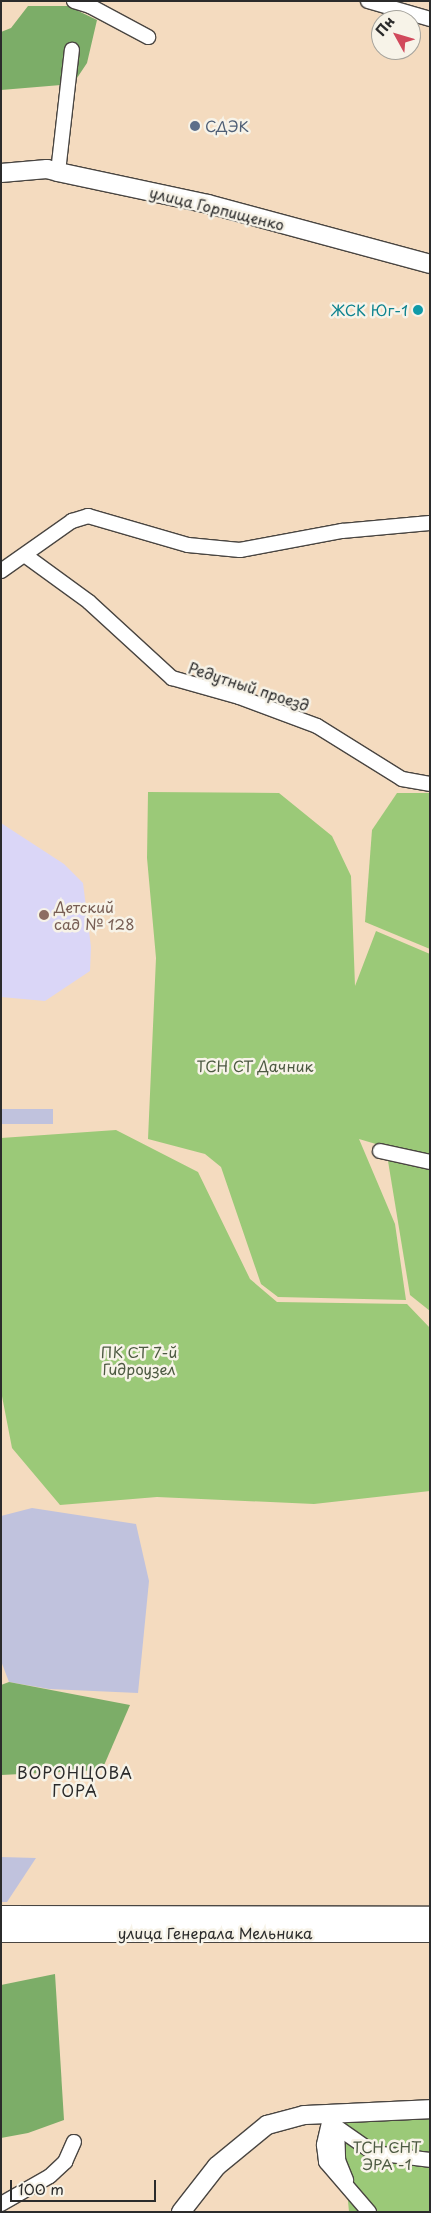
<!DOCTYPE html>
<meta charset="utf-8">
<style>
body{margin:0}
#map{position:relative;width:431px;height:2213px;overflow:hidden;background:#f4dbbf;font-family:"Playpen Sans",sans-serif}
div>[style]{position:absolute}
.built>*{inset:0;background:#dad6f7}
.industrial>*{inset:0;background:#c0c2dd;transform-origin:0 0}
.green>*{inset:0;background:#9bc978}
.forest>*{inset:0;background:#7cad68}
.roads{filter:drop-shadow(1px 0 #494541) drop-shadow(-1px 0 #494541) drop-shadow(0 1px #494541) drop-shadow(0 -1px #494541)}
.minor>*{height:14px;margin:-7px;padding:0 7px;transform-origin:7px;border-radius:7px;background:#fff}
.major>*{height:18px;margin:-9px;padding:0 9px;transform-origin:9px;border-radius:9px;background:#fff}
.dots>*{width:14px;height:14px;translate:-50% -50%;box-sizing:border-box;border:2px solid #f7f3e8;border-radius:50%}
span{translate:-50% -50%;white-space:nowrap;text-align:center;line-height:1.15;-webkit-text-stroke:5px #f7f3e8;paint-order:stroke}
.service-label{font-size:15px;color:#4e5e75}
.left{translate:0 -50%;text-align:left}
.street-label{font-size:15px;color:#2b2b2b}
.culture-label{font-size:15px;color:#0d838f}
.right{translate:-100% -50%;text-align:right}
.education-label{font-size:15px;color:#785e54}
.park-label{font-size:15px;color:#4d5a42}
.neighbourhood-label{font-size:16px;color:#2b2b2b;letter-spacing:1px}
.frame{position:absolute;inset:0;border:2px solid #2b2b2b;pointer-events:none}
.north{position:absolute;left:371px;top:10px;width:50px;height:50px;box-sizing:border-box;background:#f7f3e8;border:1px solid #a5a39c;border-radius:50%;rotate:309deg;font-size:14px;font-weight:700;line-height:20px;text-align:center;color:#2b2b2b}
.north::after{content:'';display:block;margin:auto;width:18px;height:22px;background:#d1495b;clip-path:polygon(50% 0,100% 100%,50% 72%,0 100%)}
.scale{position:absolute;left:10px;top:2180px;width:146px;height:22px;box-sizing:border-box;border:2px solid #2b2b2b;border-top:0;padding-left:6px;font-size:15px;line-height:18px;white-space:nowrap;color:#2b2b2b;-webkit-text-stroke:4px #f7f3e8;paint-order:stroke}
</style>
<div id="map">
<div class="built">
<div style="clip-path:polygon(1px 823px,64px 864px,83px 883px,91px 947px,90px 971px,45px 1001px,1px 997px)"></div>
</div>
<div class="industrial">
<div style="left:53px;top:1109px;width:15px;height:52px;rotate:90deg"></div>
<div style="clip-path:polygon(32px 1508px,136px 1524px,149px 1581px,138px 1693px,49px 1689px,9px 1682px,1px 1661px,1px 1516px)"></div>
<div style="clip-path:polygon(1px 1857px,36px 1858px,7px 1902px,1px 1902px)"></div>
</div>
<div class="green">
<div style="clip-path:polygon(148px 792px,279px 793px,332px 836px,351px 876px,355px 986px,376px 931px,430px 954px,430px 1160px,359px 1139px,395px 1224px,406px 1300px,278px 1297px,261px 1284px,221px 1167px,205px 1154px,148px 1139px,156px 958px,147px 858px)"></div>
<div style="clip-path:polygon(397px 793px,430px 793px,430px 949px,365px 922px,372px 830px)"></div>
<div style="clip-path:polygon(116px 1130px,198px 1172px,250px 1279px,277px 1302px,407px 1304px,430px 1328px,430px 1491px,314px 1504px,157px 1497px,60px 1505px,12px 1448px,1px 1391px,1px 1138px)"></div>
<div style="clip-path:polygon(388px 1161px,430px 1170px,430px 1311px,410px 1295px)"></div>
<div style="clip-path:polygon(430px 2101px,430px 2212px,349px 2212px,340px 2116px)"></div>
</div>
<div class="forest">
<div style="clip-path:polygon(28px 6px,68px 6px,97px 20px,87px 63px,73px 84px,1px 90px,1px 32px,11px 28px)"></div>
<div style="clip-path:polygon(9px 1682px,130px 1705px,102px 1770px,1px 1775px,1px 1685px)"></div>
<div style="clip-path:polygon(55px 1974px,64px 2120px,28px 2133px,1px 2138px,1px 1985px)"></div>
</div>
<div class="roads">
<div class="minor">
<div style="left:74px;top:1px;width:17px;rotate:17deg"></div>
<div style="left:90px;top:6px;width:66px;rotate:28.1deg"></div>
<div style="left:368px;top:1px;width:65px;rotate:16.2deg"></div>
<div style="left:58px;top:172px;width:123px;rotate:-83.5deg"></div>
<div style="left:26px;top:556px;width:78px;rotate:36.1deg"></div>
<div style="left:89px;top:602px;width:113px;rotate:42.5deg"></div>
<div style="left:172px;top:678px;width:70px;rotate:15.8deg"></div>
<div style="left:239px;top:697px;width:83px;rotate:20.4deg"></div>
<div style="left:317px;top:726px;width:100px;rotate:31.9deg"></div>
<div style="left:402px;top:779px;width:28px;rotate:10deg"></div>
<div style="left:1px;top:571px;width:87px;rotate:-35.2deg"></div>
<div style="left:72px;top:521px;width:17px;rotate:-17deg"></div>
<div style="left:88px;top:516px;width:104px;rotate:16.2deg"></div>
<div style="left:188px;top:545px;width:52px;rotate:5.5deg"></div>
<div style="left:240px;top:550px;width:104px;rotate:-10.6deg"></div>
<div style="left:342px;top:531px;width:88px;rotate:-5.2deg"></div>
<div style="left:380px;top:1151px;width:51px;rotate:12.4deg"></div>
<div style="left:331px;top:2114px;width:32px;rotate:103deg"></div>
<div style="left:324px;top:2145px;width:17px;rotate:83deg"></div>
<div style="left:326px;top:2162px;width:66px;rotate:49.3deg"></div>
<div style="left:331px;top:2123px;width:52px;rotate:34.9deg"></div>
<div style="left:374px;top:2153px;width:56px;rotate:7.1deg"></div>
<div style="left:337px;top:2127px;width:33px;rotate:88deg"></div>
<div style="left:338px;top:2160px;width:22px;rotate:68deg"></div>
<div style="left:1px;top:2204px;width:56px;rotate:-29.7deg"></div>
<div style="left:50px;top:2176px;width:21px;rotate:-43deg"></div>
<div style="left:65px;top:2162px;width:22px;rotate:-66deg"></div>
</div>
<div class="major">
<div style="left:1px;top:173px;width:46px;rotate:-5deg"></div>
<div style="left:47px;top:169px;width:11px;rotate:15deg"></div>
<div style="left:58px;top:172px;width:153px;rotate:12deg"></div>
<div style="left:208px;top:204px;width:230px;rotate:15.1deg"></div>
<div style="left:1px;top:1915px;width:429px;rotate:0.1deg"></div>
<div style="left:1px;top:1933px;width:429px"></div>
<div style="left:181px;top:2212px;width:58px;rotate:-52deg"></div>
<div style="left:217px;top:2166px;width:65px;rotate:-39.4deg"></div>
<div style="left:267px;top:2125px;width:38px;rotate:-15deg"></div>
<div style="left:304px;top:2115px;width:126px;rotate:-2.7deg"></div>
</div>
</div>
<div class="dots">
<div style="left:195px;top:126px;background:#5c6f8a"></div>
<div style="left:418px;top:310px;background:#0f9aa8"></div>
<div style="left:44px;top:915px;background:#8d6e63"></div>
</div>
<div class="service-label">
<span class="left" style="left:205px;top:126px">СДЭК</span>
</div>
<div class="street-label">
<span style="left:217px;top:208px;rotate:14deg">улица Горпищенко</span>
<span style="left:249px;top:686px;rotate:18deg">Редутный проезд</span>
<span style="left:215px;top:1933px">улица Генерала Мельника</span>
</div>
<div class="culture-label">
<span class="right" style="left:408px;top:310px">ЖСК Юг-1</span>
</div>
<div class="education-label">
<span class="left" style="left:54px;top:915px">Детский<br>сад № 128</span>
</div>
<div class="park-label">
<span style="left:255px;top:1066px">ТСН СТ Дачник</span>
<span style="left:139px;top:1360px">ПК СТ 7-й<br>Гидроузел</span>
<span style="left:387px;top:2155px">ТСН СНТ<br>ЭРА -1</span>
</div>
<div class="neighbourhood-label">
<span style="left:75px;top:1781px">ВОРОНЦОВА<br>ГОРА</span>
</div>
<div class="frame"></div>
<div class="north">Пн</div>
<div class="scale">100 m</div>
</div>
